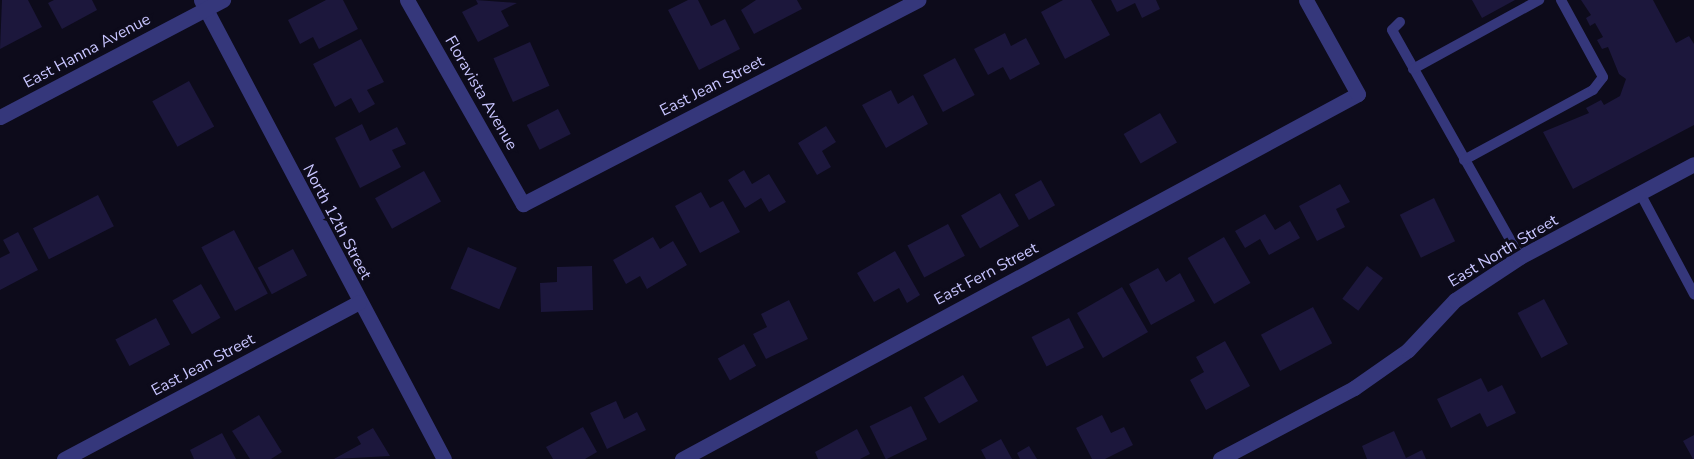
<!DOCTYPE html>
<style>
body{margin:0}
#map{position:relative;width:1694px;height:459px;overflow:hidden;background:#0d0b1b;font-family:"Nunito Sans",sans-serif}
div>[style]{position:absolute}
.building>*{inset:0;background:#1c173c;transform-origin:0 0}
.service>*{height:10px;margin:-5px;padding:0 5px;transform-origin:5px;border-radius:5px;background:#35377b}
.minor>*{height:15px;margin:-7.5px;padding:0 7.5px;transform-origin:7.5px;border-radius:7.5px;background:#35377b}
.tertiary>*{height:15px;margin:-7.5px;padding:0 7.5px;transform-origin:7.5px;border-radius:7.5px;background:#35377b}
span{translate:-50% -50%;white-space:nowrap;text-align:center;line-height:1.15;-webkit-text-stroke:6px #0d0b1b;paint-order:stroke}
.street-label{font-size:16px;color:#c8c5ff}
</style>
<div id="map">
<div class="building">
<div style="clip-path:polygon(2px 0,28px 0,42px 27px,0 49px)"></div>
<div style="clip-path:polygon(54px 0,92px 0,97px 10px,62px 29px,48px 3px)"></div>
<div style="clip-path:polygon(326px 0,343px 0,358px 29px,319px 49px,313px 37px,300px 44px,288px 20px)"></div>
<div style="clip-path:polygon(476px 0,517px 3px,501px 11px,509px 26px,478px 42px,462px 12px,478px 4px)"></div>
<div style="clip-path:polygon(688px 0,698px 0,711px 26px,725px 19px,740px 49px,699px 70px,668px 10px)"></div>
<div style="clip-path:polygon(756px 0,797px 0,802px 9px,754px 34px,741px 10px)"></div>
<div style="clip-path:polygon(1063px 0,1091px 0,1110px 35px,1065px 59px,1041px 12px)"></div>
<div style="clip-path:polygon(1111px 0,1156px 0,1160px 9px,1142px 18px,1135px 3px,1117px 12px)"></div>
<div style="clip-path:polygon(1472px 0,1515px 0,1482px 18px)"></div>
<div style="clip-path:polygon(1581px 0,1653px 0,1676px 43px,1689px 36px,1694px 44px,1694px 125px,1573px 189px,1543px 132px,1589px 113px,1586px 108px,1601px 100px,1604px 105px,1620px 96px,1626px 79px,1619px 74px,1608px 47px,1602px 49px,1597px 40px,1603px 37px,1595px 23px,1590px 26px,1586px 18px,1591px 15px)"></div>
<div style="clip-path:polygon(1005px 33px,1011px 46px,1026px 38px,1040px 64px,1010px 80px,1003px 67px,988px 75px,974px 49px)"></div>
<div style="clip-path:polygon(361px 39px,384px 82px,367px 90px,375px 104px,359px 113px,351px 98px,335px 107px,313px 64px)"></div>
<div style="left:530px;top:42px;width:48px;height:40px;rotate:66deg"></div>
<div style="left:955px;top:58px;width:42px;height:36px;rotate:62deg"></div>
<div style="left:189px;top:81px;width:52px;height:42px;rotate:61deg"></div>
<div style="clip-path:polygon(891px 90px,898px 104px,913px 95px,928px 124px,886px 148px,862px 105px)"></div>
<div style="left:558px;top:109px;width:28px;height:35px;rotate:63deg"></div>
<div style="left:1160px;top:113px;width:34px;height:42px;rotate:60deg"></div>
<div style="clip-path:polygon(362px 124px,370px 141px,397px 127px,406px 144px,392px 150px,401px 167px,360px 188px,335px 138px)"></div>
<div style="clip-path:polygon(826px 126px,836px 142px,822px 151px,831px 167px,817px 175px,798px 143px)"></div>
<div style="clip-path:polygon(744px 170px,752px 184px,769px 174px,786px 202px,769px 212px,761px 198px,745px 208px,728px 180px)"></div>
<div style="left:424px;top:171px;width:35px;height:56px;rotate:61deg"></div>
<div style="left:1041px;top:180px;width:29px;height:30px;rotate:61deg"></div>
<div style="clip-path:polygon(1340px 184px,1350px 202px,1336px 209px,1345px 227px,1317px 241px,1299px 206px)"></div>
<div style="clip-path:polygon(701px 192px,710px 208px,723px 201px,740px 232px,700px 253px,675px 206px)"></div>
<div style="left:1000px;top:193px;width:38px;height:45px;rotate:60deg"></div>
<div style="left:98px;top:195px;width:35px;height:73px;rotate:63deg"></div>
<div style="left:1434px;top:198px;width:48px;height:38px;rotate:64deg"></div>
<div style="clip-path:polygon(1265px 214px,1275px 230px,1290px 221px,1300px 238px,1269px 255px,1260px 239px,1245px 248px,1235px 231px)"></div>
<div style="left:948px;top:224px;width:36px;height:46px;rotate:62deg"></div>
<div style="left:234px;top:230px;width:72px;height:37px;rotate:62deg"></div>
<div style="clip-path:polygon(18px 232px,38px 270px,0 290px,0 258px,10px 253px,3px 240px)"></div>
<div style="clip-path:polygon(653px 237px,660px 249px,673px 241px,687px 265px,647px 289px,640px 276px,626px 284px,613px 260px)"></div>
<div style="left:1224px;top:237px;width:53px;height:42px;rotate:60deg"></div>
<div style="left:468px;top:247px;width:53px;height:45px;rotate:23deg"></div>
<div style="left:293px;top:249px;width:30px;height:40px;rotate:62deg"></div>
<div style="clip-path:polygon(895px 251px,920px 295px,907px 303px,899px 288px,874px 302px,857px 273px)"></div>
<div style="clip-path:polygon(592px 266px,593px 310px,541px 312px,540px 283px,557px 282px,557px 267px)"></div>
<div style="left:1367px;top:266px;width:20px;height:41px;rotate:37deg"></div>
<div style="clip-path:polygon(1158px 268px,1166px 282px,1180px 273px,1195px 301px,1151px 325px,1129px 284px)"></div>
<div style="left:201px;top:284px;width:39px;height:33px;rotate:60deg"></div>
<div style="left:1122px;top:287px;width:52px;height:52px;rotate:60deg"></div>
<div style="left:1544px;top:299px;width:51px;height:30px;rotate:62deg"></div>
<div style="clip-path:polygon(789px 300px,808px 339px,766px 359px,753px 334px,767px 327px,761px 314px)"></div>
<div style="left:1313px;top:307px;width:41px;height:59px;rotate:62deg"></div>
<div style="left:156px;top:318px;width:30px;height:46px;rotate:62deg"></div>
<div style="left:1069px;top:318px;width:33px;height:42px;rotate:63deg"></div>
<div style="clip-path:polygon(1225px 341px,1250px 386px,1206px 410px,1190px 380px,1204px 372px,1196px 357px)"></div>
<div style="left:744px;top:344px;width:25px;height:30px;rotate:61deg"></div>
<div style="left:963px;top:375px;width:30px;height:45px;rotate:60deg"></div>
<div style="clip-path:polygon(1481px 378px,1488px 392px,1502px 385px,1516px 413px,1487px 427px,1480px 413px,1451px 428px,1437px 399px)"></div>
<div style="clip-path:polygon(616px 401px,624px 419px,637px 412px,646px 430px,607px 449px,590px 413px)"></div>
<div style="left:911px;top:406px;width:37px;height:46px;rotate:64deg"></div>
<div style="clip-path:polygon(259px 415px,282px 452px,271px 459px,250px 459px,232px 431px)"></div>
<div style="clip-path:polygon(1102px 415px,1111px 433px,1124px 427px,1133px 445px,1105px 459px,1092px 459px,1076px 428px)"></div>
<div style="clip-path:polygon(583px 427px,597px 452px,585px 459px,553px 459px,546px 447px)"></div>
<div style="clip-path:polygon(373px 428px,390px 456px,334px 459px,361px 444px,357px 437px)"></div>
<div style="clip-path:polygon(857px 429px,870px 454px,860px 459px,818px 459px,815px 452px)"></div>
<div style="clip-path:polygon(1394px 431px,1406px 458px,1422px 450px,1426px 459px,1367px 459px,1362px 446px)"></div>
<div style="clip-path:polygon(222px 433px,236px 459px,194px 459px,190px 450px)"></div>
<div style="clip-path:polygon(1694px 435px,1694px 459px,1693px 459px,1683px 441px)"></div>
<div style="clip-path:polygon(1001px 439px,1012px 459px,986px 459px,981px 450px)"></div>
<div style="clip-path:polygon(1029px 446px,1037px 459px,1020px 459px,1017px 453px)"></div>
</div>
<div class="service">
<div style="left:1400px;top:22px;width:11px;rotate:135deg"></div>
<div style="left:1392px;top:30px;width:261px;rotate:60.6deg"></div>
<div style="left:1413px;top:69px;width:144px;rotate:-28.7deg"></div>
<div style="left:1464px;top:160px;width:147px;rotate:-28.5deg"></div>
<div style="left:1593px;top:90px;width:16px;rotate:-52deg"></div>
<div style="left:1603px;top:77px;width:88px;rotate:-118.6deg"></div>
<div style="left:1640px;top:193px;width:115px;rotate:61.9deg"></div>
</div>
<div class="minor">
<div style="left:201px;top:0;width:519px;rotate:62.1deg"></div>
<div style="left:407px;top:0;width:235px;rotate:60.4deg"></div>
<div style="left:523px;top:204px;width:445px;rotate:-27.3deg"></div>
<div style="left:64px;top:459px;width:334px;rotate:-28deg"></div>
<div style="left:682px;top:459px;width:768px;rotate:-28.37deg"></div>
<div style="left:1358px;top:94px;width:107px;rotate:-119deg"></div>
<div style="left:1220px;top:459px;width:152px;rotate:-27.9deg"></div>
<div style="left:1354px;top:388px;width:66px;rotate:-35.1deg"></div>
<div style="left:1408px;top:350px;width:69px;rotate:-46.8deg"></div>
<div style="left:1455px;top:300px;width:78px;rotate:-33.5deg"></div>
<div style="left:1520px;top:257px;width:197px;rotate:-28.1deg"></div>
</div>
<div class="tertiary">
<div style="left:0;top:117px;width:252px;rotate:-27.7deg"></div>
</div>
<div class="street-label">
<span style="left:87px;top:51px;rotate:-28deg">East Hanna Avenue</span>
<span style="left:712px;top:86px;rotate:-27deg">East Jean Street</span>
<span style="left:481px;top:93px;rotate:60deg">Floravista Avenue</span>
<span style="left:337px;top:222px;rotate:62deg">North 12th Street</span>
<span style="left:1503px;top:251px;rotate:-31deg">East North Street</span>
<span style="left:986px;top:274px;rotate:-28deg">East Fern Street</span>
<span style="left:203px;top:365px;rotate:-28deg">East Jean Street</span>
</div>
</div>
